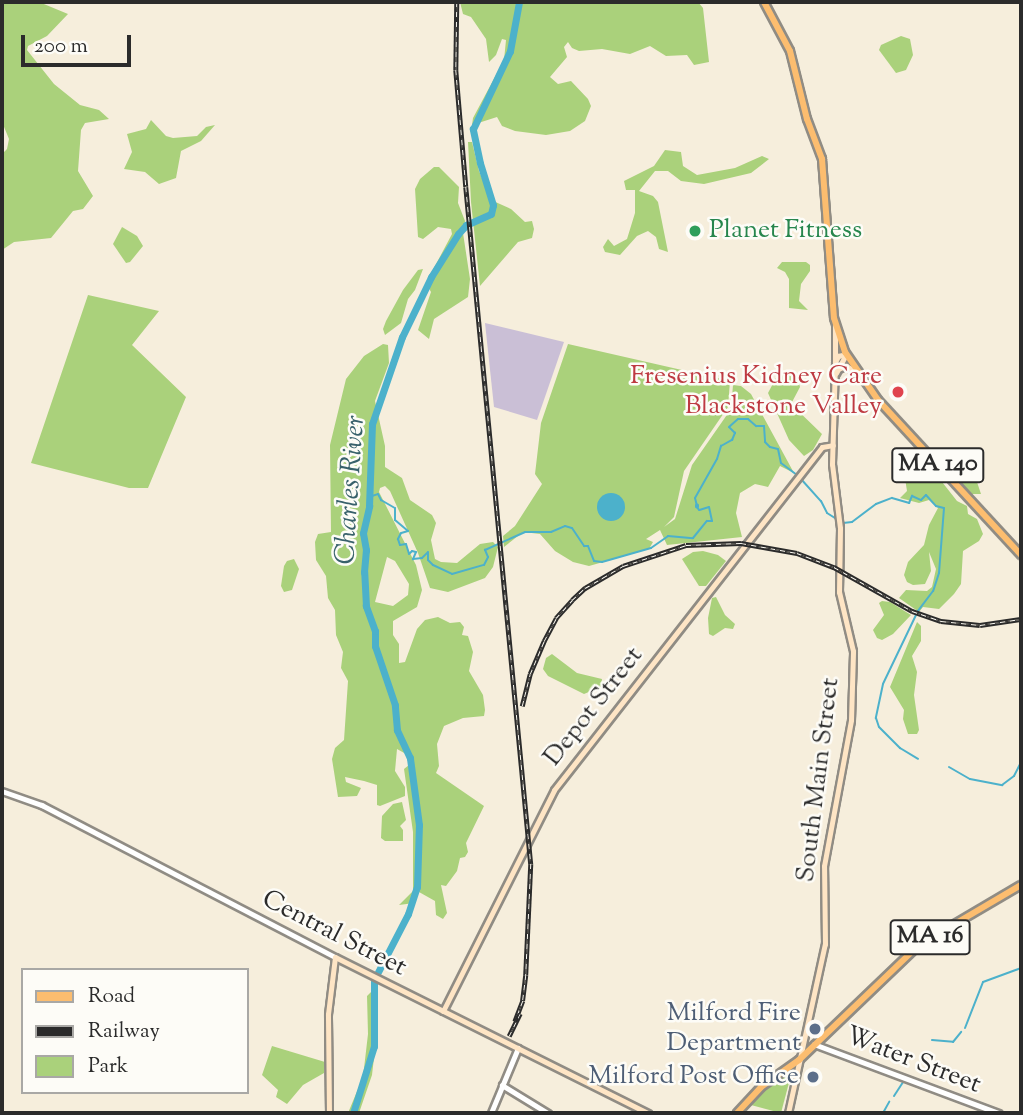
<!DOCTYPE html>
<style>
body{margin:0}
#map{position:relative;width:1023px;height:1115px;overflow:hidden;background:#f6eedc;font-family:"Sorts Mill Goudy",serif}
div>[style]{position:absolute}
.industrial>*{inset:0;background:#cabfd6}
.green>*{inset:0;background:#aad17b}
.water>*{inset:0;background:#4cb1cb}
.round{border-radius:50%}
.stream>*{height:2px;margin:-1px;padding:0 1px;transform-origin:1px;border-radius:1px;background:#4cb1cb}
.canal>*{height:3.5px;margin:-1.75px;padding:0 1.75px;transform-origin:1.75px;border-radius:1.75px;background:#4cb1cb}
.river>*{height:7px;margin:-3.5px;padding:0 3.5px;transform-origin:3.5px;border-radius:3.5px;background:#4cb1cb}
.roads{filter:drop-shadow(2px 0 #908c84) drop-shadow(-2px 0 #908c84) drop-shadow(0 2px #908c84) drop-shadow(0 -2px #908c84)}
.tertiary>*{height:4.5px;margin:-2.25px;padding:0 2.25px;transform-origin:2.25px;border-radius:2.25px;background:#fff}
.secondary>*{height:5px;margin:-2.5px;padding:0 2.5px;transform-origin:2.5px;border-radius:2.5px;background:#fee5c5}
.primary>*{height:6px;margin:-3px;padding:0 3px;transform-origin:3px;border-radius:3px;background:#fcbd6f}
.rail>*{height:4.5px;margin-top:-2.25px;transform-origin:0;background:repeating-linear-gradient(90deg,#fdfcf7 0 5px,#2b2b2b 0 10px);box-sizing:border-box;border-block:2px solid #2b2b2b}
.dots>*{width:19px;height:19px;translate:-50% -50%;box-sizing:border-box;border:4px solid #fdfcf7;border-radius:50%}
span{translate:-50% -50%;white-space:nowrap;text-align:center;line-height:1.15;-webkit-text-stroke:5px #fdfcf7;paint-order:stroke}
.shield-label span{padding:2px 5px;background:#fdfcf7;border:2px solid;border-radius:5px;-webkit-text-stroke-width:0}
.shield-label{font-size:24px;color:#2b2b2b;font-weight:700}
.leisure-label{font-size:26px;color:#27864d}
.left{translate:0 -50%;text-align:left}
.health-label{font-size:26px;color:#be3a42}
.right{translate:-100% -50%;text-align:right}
.street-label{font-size:26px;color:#2b2b2b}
.service-label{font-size:26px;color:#4e5e75}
.water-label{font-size:28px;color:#38616b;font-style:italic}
.frame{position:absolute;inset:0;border:4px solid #2b2b2b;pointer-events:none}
.legend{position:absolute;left:21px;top:968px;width:228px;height:126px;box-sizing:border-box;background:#fdfcf7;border:2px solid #a9a8a5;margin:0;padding:9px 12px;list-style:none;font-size:21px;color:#2b2b2b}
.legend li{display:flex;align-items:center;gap:14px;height:35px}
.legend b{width:35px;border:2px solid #a9a8a5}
.scale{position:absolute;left:21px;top:35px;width:110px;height:32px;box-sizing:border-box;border:4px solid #2b2b2b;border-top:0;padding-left:9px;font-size:21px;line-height:24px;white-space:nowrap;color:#2b2b2b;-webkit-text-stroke:5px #fdfcf7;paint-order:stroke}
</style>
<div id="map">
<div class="industrial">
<div style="clip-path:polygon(485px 323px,564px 342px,537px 420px,494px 407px)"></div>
</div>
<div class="green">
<div style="clip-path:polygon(2px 2px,39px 2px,68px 14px,47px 36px,28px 46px,27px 50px,54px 84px,80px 105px,99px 110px,109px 119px,85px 123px,81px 130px,78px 171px,93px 196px,83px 209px,73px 211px,51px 238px,14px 242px,2px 250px,2px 154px,7px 149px,9px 139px,2px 122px)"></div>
<div style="clip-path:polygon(460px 2px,698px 2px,703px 8px,709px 62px,694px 65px,687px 55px,666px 56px,650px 46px,630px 54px,602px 49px,579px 51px,572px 48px,568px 42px,564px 47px,567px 57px,550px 77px,558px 84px,571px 81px,588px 99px,591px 106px,585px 121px,570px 131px,546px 135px,515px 131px,502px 126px,497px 117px,472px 125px,473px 118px,504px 60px,506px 40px,502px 39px,496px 55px,489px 62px,486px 39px,471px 17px,463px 14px)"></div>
<div style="clip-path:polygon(901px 36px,910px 39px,913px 55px,906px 70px,896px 73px,879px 50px,881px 45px)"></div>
<div style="clip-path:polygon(151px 120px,166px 136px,173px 138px,197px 136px,206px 127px,215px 125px,201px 141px,181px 151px,176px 178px,159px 184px,145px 172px,124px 169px,132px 152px,127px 134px,146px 129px)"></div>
<div style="clip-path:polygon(468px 142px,472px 142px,479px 171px,491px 200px,511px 209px,525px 222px,532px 221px,534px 229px,532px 238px,518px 242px,480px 286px,471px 202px)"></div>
<div style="clip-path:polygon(665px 150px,681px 152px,683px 166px,697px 175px,735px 168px,762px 156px,769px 159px,751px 173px,704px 184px,681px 181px,668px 171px,655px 171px,639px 191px,653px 196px,658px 202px,668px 252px,659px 249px,656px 237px,648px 231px,637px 236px,620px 255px,605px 252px,603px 247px,608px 239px,614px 246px,627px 239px,635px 213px,635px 190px,626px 190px,624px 181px,654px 166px)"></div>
<div style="clip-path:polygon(434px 167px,439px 167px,459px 187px,458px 203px,465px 221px,463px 233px,470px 279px,468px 297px,434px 319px,429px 339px,418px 330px,431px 292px,426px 283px,452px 234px,451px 229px,438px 227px,423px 239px,418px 237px,415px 189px,420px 179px)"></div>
<div style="clip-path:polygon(122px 227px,137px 236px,143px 246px,130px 262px,126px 263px,113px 244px)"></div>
<div style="clip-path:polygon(782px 262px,806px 262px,810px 265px,810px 271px,801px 284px,799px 301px,808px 310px,789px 308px,789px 279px,785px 272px,777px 268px)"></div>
<div style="clip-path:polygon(423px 269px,415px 290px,408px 299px,401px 323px,385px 335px,383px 329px,386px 321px,403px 290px,418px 270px)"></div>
<div style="clip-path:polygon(88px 295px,159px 311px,132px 345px,186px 397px,148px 488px,129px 488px,31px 463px)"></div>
<div style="clip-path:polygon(evenodd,383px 344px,388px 345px,389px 363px,375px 401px,385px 446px,385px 467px,402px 478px,410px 500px,432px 515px,436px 523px,431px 540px,435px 559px,441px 562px,457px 563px,480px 544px,493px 542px,498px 547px,493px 567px,485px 578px,448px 592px,430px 588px,418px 553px,390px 491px,385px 486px,380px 488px,379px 492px,416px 565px,422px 590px,417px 607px,393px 621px,393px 635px,399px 644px,399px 663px,405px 662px,417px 629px,425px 620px,438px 617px,450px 623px,460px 622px,464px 627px,462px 635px,468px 636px,473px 652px,469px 671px,483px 695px,485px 710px,484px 716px,463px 718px,444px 726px,437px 744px,439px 766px,436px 773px,484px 806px,466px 843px,468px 852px,465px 857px,460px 858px,457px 871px,446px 886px,441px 885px,447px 913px,443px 919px,436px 915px,435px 901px,419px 892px,414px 903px,399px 905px,413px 891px,413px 832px,404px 769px,409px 765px,406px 754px,397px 749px,395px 771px,405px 787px,405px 796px,380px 806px,377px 805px,377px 785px,364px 781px,345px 777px,346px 782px,361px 788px,357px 796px,338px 797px,332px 759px,335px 748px,344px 740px,348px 681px,341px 668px,343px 652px,336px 635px,335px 610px,328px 598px,326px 576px,316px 560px,315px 542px,318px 534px,331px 532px,330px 445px,346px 379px,364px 356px,383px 344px,387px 557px,395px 561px,409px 584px,408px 595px,393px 606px,375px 602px,387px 557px)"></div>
<div style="clip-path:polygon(568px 344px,730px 381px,728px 407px,684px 471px,674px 517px,664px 527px,675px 519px,692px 465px,731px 409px,733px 385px,741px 386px,751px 394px,794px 473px,780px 466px,768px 487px,755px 484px,740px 493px,736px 513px,742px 537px,667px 545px,660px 530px,646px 539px,653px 542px,649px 549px,589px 566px,573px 562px,555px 551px,540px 534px,523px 532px,504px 547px,503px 536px,515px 526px,542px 484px,535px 474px,541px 423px)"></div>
<div style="clip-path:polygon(793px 374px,797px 376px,800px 387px,791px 404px,822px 434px,813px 450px,804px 456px,789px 440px,768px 393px,777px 376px)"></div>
<div style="clip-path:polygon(950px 458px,975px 476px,981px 494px,972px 494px,945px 467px)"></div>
<div style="clip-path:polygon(924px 464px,935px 473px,957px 501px,967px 506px,968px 514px,977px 519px,983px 534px,979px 541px,963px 551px,961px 584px,954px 594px,939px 609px,923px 607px,919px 612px,899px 598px,906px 590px,927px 591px,932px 587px,936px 569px,929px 552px,931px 571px,925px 584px,913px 585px,907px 582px,904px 575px,908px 562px,924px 545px,929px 525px,938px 508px,929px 500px,919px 503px,900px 498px,907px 491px,903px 466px,912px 469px)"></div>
<div style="clip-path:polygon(703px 551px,718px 555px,726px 561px,706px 586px,699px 586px,682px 559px,693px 552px)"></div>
<div style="clip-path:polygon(294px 559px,299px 569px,292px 590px,284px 592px,281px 586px,284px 566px,287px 561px)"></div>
<div style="clip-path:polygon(716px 597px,725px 615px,735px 624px,733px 629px,725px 628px,713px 636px,709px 634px,708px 618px,712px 598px)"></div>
<div style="clip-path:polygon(882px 601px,890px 602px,911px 615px,893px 634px,882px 640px,877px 638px,873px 630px,884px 615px,879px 603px)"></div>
<div style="clip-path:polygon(917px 622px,921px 626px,921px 641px,912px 656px,917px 672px,914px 695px,919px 730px,917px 734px,908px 734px,903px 719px,904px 710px,890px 687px)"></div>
<div style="clip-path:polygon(552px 654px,577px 673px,602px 679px,601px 687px,584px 694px,548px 676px,543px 669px,546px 658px)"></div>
<div style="clip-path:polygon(402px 802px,406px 820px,400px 826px,403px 830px,403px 841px,385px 841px,381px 838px,382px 816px,393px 804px)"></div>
<div style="clip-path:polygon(372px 978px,377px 983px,378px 1023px,372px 1075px,359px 1113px,348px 1113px,363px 1077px,368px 1034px,367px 996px,372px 991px)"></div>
<div style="clip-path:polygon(272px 1046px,325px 1062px,324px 1073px,303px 1085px,287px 1104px,276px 1097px,278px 1090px,262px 1075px)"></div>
<div style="clip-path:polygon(787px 1074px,791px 1075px,781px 1113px,751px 1105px,764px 1090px)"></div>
</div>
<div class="water">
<div class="round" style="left:597px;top:493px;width:28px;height:28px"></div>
</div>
<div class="stream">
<div style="left:801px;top:479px;width:30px;rotate:48deg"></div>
<div style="left:821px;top:501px;width:13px;rotate:63deg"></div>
<div style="left:827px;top:513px;width:19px;rotate:32deg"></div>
<div style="left:843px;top:523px;width:9px;rotate:-6deg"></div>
<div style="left:852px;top:522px;width:30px;rotate:-37deg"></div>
<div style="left:876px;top:504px;width:17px;rotate:-21deg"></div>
<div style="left:892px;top:498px;width:18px;rotate:16deg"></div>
<div style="left:909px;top:503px;width:8px;rotate:-67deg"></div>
<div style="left:912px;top:496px;width:10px;rotate:24deg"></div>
<div style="left:921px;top:500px;width:7px;rotate:-45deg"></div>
<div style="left:926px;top:495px;width:15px;rotate:48deg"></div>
<div style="left:936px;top:506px;width:8px;rotate:14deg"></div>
<div style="left:944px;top:508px;width:65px;rotate:94.4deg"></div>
<div style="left:939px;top:573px;width:19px;rotate:108deg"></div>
<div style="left:933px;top:591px;width:25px;rotate:127deg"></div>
<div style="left:369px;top:492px;width:5px;rotate:53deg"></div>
<div style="left:372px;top:496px;width:6px;rotate:-18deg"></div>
<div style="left:378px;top:494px;width:7px;rotate:63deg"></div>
<div style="left:381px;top:500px;width:16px;rotate:30deg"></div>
<div style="left:395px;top:508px;width:12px;rotate:90deg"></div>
<div style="left:395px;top:520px;width:17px;rotate:40deg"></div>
<div style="left:408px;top:531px;width:7px;rotate:164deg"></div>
<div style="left:401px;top:533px;width:7px;rotate:117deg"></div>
<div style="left:398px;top:539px;width:6px;rotate:72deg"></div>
<div style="left:400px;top:545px;width:6px;rotate:-9deg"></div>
<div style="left:406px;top:544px;width:10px;rotate:73deg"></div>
<div style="left:409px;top:554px;width:4px;rotate:-45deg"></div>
<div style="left:412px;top:551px;width:4px;rotate:14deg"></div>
<div style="left:416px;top:552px;width:8px;rotate:113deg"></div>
<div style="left:413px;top:559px;width:9px;rotate:-6deg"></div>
<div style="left:422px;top:558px;width:8px;rotate:-45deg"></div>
<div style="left:428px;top:552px;width:8px;rotate:90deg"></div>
<div style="left:428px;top:560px;width:7px;rotate:45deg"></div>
<div style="left:433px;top:565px;width:21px;rotate:25deg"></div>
<div style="left:452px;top:574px;width:33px;rotate:-16deg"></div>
<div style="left:484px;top:565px;width:9px;rotate:-63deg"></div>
<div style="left:488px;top:557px;width:8px;rotate:-113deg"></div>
<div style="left:485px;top:550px;width:44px;rotate:-24.2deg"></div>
<div style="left:525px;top:532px;width:26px"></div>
<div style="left:551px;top:532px;width:15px;rotate:-23deg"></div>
<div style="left:565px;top:526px;width:7px;rotate:16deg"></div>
<div style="left:572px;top:528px;width:22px;rotate:56deg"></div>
<div style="left:584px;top:546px;width:4px"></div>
<div style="left:588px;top:546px;width:16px;rotate:68deg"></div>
<div style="left:594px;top:561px;width:8px;rotate:7deg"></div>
<div style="left:602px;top:562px;width:51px;rotate:-15.9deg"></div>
<div style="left:651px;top:548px;width:21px;rotate:-35deg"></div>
<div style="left:668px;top:536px;width:25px;rotate:5deg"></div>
<div style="left:693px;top:538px;width:22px;rotate:-51deg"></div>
<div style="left:707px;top:521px;width:5px"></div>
<div style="left:712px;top:521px;width:14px;rotate:-102deg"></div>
<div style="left:709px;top:507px;width:10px;rotate:163deg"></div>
<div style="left:699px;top:510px;width:4px;rotate:-124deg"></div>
<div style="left:697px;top:506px;width:8px;rotate:-104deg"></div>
<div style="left:695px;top:498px;width:45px;rotate:-60.6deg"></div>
<div style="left:717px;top:459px;width:14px;rotate:-73deg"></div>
<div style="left:721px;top:446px;width:13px;rotate:-29deg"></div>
<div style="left:732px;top:440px;width:8px;rotate:-67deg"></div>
<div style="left:735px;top:433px;width:8px;rotate:-135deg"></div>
<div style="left:729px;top:427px;width:12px;rotate:-42deg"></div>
<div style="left:738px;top:419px;width:10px"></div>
<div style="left:748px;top:419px;width:11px;rotate:41deg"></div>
<div style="left:756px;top:426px;width:8px"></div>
<div style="left:764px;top:426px;width:16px;rotate:86deg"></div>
<div style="left:765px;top:442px;width:7px;rotate:45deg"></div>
<div style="left:770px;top:447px;width:8px;rotate:14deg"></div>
<div style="left:778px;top:449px;width:14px;rotate:78deg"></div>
<div style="left:781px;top:463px;width:20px;rotate:37deg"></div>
<div style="left:916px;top:615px;width:76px;rotate:115.6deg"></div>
<div style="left:883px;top:684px;width:35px;rotate:102deg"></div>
<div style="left:876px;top:718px;width:9px;rotate:72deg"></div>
<div style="left:879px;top:727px;width:30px;rotate:45deg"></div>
<div style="left:900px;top:748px;width:21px;rotate:31deg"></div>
<div style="left:949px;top:767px;width:24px;rotate:30deg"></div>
<div style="left:970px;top:779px;width:33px;rotate:11deg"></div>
<div style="left:1002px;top:785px;width:15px;rotate:-37deg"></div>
<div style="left:1014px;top:776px;width:16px;rotate:-63deg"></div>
<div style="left:965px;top:1028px;width:49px;rotate:-68.6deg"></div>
<div style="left:983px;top:982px;width:40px;rotate:-20.2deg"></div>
<div style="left:932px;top:1040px;width:21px;rotate:5deg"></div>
<div style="left:953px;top:1042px;width:13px;rotate:-51deg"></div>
<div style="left:894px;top:1096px;width:17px;rotate:-57deg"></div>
<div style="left:883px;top:1113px;width:13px;rotate:-61deg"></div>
</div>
<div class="canal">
<div style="left:697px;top:507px;width:1px;rotate:-90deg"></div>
</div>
<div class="river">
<div style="left:378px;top:972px;width:65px;rotate:-62.7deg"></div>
<div style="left:408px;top:914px;width:28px;rotate:-72deg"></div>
<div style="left:417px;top:887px;width:62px;rotate:-88.2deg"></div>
<div style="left:419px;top:825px;width:68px;rotate:-97.7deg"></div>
<div style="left:410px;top:758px;width:31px;rotate:-115deg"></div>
<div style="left:397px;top:730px;width:25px;rotate:-95deg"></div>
<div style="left:395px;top:705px;width:62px;rotate:-108.7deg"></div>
<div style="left:375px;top:646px;width:15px;rotate:-90deg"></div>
<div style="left:375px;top:631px;width:27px;rotate:-110deg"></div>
<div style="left:366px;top:606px;width:34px;rotate:-93deg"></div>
<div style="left:364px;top:572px;width:22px;rotate:-85deg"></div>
<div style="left:366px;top:550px;width:17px;rotate:-100deg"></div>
<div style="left:363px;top:533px;width:28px;rotate:-77deg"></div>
<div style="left:369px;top:506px;width:82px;rotate:-87.9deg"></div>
<div style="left:372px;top:424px;width:92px;rotate:-71deg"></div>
<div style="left:402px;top:337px;width:67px;rotate:-64.2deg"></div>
<div style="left:431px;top:277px;width:51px;rotate:-57.9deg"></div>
<div style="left:458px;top:234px;width:12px;rotate:-48deg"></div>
<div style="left:466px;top:225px;width:27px;rotate:-24deg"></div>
<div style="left:491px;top:214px;width:9px;rotate:-77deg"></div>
<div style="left:493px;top:205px;width:44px;rotate:-107.2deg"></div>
<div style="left:480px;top:163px;width:35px;rotate:-102deg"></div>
<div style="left:473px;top:129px;width:86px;rotate:-64.6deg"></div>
<div style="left:510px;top:51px;width:50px;rotate:-79.6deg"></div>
<div style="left:353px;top:1113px;width:70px;rotate:-72.6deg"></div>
<div style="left:374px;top:1046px;width:65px;rotate:-90deg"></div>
</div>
<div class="roads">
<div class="tertiary">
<div style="left:2px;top:791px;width:42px;rotate:19.3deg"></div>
<div style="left:42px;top:805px;width:330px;rotate:27.4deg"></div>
<div style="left:814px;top:1044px;width:197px;rotate:20.5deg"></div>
<div style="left:502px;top:1085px;width:54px;rotate:31.3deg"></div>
<div style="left:491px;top:1113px;width:70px;rotate:-67.4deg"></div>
</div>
<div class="secondary">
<div style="left:835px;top:361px;width:35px;rotate:-90deg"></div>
<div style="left:838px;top:369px;width:9px;rotate:-21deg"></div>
<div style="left:846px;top:366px;width:12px;rotate:31deg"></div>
<div style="left:836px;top:373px;width:21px;rotate:-62deg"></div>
<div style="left:443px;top:1011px;width:247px;rotate:-63.3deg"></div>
<div style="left:554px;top:790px;width:435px;rotate:-52deg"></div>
<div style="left:822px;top:447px;width:11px;rotate:-10deg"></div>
<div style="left:329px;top:1113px;width:99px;rotate:-90.6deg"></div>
<div style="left:328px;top:1014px;width:57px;rotate:-83deg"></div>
<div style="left:335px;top:957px;width:350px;rotate:26.5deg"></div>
<div style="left:788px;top:1113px;width:173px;rotate:-77.7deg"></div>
<div style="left:825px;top:944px;width:78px;rotate:-90.7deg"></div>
<div style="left:824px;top:866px;width:148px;rotate:-79.5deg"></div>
<div style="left:851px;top:720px;width:69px;rotate:-88.3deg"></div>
<div style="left:853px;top:651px;width:61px;rotate:-103.3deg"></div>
<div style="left:839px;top:592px;width:64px;rotate:-89.1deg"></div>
<div style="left:840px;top:528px;width:64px;rotate:-97.1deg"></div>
<div style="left:832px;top:464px;width:102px;rotate:-88.3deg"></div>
<div style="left:835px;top:362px;width:7px;rotate:-63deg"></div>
<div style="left:838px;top:356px;width:8px;rotate:-14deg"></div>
</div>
<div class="primary">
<div style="left:764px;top:2px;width:55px;rotate:62deg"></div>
<div style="left:790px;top:51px;width:70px;rotate:76deg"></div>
<div style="left:807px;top:119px;width:43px;rotate:69.4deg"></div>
<div style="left:822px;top:159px;width:159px;rotate:85.7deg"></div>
<div style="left:834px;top:318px;width:36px;rotate:72deg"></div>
<div style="left:845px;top:352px;width:58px;rotate:55.5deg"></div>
<div style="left:878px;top:400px;width:211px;rotate:47.3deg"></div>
<div style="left:737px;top:1113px;width:35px;rotate:-47deg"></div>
<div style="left:761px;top:1087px;width:47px;rotate:-35.4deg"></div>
<div style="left:799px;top:1060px;width:166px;rotate:-43.8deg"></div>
<div style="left:919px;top:945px;width:118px;rotate:-30.5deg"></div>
</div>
</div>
<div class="rail">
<div style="left:457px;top:2px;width:68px;rotate:90.8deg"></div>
<div style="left:456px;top:70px;width:117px;rotate:85.1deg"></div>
<div style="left:466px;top:187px;width:680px;rotate:84.52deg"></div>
<div style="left:531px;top:864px;width:111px;rotate:92.6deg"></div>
<div style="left:526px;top:975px;width:26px;rotate:97deg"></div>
<div style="left:523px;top:1001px;width:22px;rotate:111deg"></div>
<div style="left:522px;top:706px;width:33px;rotate:-76deg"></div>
<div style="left:530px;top:674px;width:36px;rotate:-67deg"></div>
<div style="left:544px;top:641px;width:26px;rotate:-62deg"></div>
<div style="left:556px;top:618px;width:24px;rotate:-48deg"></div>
<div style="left:572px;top:600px;width:18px;rotate:-43deg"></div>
<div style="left:585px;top:588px;width:44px;rotate:-30.1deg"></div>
<div style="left:623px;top:566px;width:66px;rotate:-18.4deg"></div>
<div style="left:686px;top:545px;width:55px;rotate:-2.1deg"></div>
<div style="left:741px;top:543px;width:57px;rotate:10.1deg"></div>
<div style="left:797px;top:553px;width:40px;rotate:21deg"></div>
<div style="left:834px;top:567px;width:90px;rotate:29.4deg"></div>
<div style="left:912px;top:611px;width:31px;rotate:19deg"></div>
<div style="left:941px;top:621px;width:39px;rotate:6deg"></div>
<div style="left:980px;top:625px;width:41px;rotate:-8.3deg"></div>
<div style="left:509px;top:1036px;width:25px;rotate:-64deg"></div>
</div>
<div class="dots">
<div style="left:695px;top:231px;background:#2e9e5b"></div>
<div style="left:898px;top:392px;background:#e0444e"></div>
<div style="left:815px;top:1029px;background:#5c6f8a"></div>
<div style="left:813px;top:1077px;background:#5c6f8a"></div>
</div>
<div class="shield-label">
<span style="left:938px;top:465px">MA 140</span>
<span style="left:930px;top:937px">MA 16</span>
</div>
<div class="leisure-label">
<span class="left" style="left:709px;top:231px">Planet Fitness</span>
</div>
<div class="health-label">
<span class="right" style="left:882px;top:392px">Fresenius Kidney Care<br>Blackstone Valley</span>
</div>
<div class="street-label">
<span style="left:594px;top:707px;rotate:-52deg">Depot Street</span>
<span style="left:819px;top:780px;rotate:-83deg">South Main Street</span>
<span style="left:334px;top:934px;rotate:27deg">Central Street</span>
<span style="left:913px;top:1061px;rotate:21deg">Water Street</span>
</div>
<div class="service-label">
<span class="right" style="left:801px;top:1029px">Milford Fire<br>Department</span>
<span class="right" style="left:799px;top:1077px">Milford Post Office</span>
</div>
<div class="water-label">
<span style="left:351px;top:490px;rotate:-86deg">Charles River</span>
</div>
<div class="frame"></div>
<ul class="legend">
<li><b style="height:9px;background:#fcbd6f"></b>Road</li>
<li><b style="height:9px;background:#2b2b2b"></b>Railway</li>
<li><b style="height:19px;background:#aad17b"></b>Park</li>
</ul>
<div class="scale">200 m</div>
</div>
